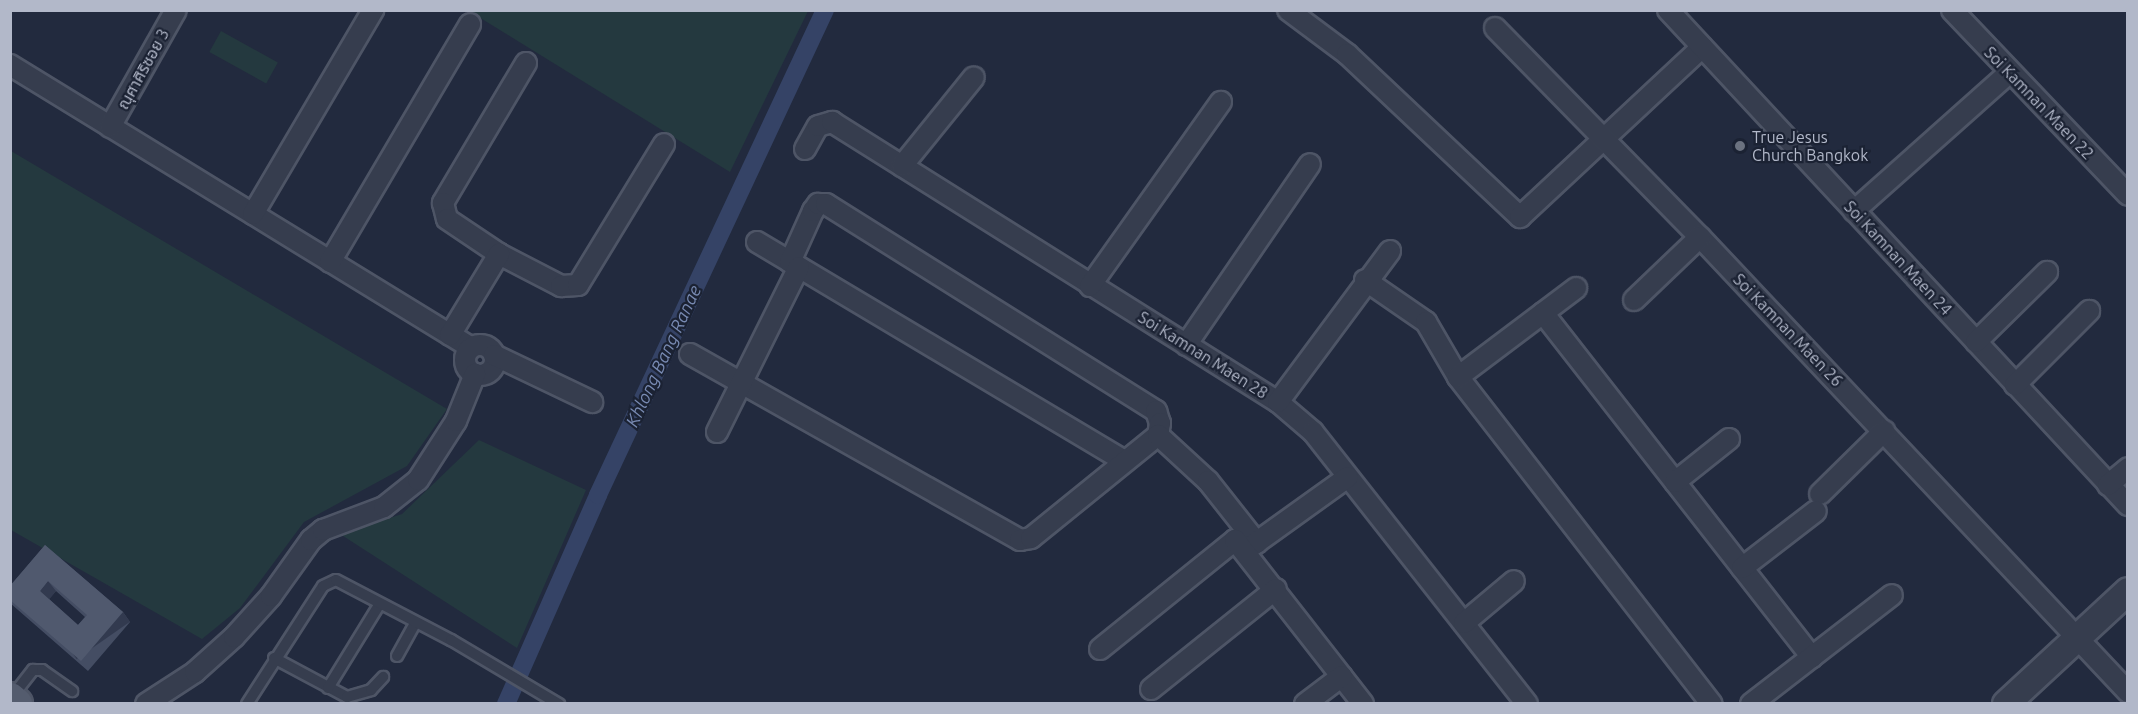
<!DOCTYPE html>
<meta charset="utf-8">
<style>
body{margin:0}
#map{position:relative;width:2138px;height:714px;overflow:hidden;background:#222a3e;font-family:Ubuntu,"Noto Sans Thai",sans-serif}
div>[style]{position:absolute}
.green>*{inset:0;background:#24393f;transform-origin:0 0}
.canal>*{height:18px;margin:-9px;padding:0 9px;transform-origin:9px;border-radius:9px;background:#354366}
.roads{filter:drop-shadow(2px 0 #4e5566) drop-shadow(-2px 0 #4e5566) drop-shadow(0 2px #4e5566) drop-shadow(0 -2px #4e5566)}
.service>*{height:10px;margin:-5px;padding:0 5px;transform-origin:5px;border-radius:5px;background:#363d4e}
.minor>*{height:20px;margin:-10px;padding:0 10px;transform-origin:10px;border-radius:10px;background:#363d4e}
.minor>.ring{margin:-10px;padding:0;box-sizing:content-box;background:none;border:20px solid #363d4e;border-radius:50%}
.tertiary>*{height:26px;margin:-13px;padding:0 13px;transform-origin:13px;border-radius:13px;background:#363d4e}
.primary>*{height:32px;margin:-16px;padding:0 16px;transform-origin:16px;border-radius:16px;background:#545c6e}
.wall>*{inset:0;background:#444d63}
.shaded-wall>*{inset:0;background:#323a4f;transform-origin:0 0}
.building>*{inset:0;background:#50596e}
.dots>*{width:16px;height:16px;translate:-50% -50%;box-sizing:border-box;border:3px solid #1b2233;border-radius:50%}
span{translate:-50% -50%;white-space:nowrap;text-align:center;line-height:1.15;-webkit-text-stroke:4.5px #1b2233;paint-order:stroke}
.street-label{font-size:16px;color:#b2b8c9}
.poi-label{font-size:16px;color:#b2b8c9}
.left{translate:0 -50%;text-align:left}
.water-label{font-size:18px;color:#788ab2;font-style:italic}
.frame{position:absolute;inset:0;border:12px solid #b2b8c9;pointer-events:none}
</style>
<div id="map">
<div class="green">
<div style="clip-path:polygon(469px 11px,808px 11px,730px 172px)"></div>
<div style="left:221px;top:31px;width:65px;height:24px;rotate:29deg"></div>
<div style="clip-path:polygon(11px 151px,447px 409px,407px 466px,304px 522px,240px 608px,202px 639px,11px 530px)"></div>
<div style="clip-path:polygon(479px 440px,586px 490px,517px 648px,340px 534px,402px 514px)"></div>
</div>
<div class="canal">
<div style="left:506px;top:704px;width:228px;rotate:-66.2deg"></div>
<div style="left:598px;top:495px;width:535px;rotate:-64.92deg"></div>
</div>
<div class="roads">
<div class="service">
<div style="left:397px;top:656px;width:38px;rotate:-61deg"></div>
<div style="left:274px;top:658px;width:83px;rotate:28.1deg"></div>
<div style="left:347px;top:697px;width:25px;rotate:-16deg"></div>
<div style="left:371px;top:690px;width:18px;rotate:-47deg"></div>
<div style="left:328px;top:688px;width:97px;rotate:-58.4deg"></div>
<div style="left:11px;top:698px;width:36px;rotate:-52deg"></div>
<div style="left:33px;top:670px;width:9px"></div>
<div style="left:42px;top:670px;width:37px;rotate:35deg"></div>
<div style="left:247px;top:704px;width:140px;rotate:-57.2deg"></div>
<div style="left:323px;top:586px;width:14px;rotate:-25deg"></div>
<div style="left:336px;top:580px;width:130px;rotate:27.6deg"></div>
<div style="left:451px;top:640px;width:126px;rotate:30.7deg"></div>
</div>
<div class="minor">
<div style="left:1288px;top:10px;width:74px;rotate:36.7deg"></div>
<div style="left:1347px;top:54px;width:238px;rotate:43.3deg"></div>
<div style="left:1520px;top:217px;width:249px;rotate:-43deg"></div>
<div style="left:1668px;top:10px;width:676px;rotate:47.1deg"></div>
<div style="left:1952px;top:10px;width:255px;rotate:46.4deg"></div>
<div style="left:1495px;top:28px;width:293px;rotate:45.6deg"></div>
<div style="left:1700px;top:237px;width:625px;rotate:46.75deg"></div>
<div style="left:526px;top:63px;width:163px;rotate:120.7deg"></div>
<div style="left:443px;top:203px;width:16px;rotate:76deg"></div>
<div style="left:447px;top:219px;width:63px;rotate:33.9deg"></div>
<div style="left:499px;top:254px;width:70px;rotate:27.3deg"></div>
<div style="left:561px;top:286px;width:17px;rotate:-3deg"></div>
<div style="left:578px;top:285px;width:165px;rotate:-58.6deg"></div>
<div style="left:10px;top:65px;width:540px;rotate:31.51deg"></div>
<div style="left:110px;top:127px;width:134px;rotate:-60.6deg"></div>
<div style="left:805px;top:149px;width:26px;rotate:-61deg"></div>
<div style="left:818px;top:126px;width:15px;rotate:-16deg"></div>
<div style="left:832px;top:122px;width:527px;rotate:32.12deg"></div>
<div style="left:1278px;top:402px;width:46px;rotate:40.6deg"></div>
<div style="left:1313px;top:432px;width:346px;rotate:51.8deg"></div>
<div style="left:902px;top:166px;width:114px;rotate:-51deg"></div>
<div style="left:1854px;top:211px;width:208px;rotate:-41.7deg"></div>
<div style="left:253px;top:214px;width:237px;rotate:-59.5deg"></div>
<div style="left:757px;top:242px;width:428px;rotate:30.8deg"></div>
<div style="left:330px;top:262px;width:276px;rotate:-59.5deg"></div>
<div style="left:790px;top:262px;width:56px;rotate:-65.7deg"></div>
<div style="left:813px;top:211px;width:9px;rotate:-54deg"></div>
<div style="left:818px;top:204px;width:8px"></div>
<div style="left:826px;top:204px;width:390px;rotate:32.1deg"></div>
<div style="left:1156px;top:411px;width:13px;rotate:72deg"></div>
<div style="left:1160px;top:423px;width:12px;rotate:99deg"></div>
<div style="left:1365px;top:280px;width:74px;rotate:34.5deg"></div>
<div style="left:1426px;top:322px;width:64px;rotate:59.8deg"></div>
<div style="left:1458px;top:377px;width:414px;rotate:52.2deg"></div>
<div style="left:1090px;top:286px;width:226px;rotate:-54.6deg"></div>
<div style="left:1634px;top:300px;width:91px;rotate:-43.7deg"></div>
<div style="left:1543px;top:313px;width:437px;rotate:52deg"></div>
<div style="left:450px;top:335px;width:95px;rotate:-58.8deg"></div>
<div style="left:1976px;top:342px;width:100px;rotate:-44.6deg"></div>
<div class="ring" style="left:465px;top:345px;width:10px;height:10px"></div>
<div style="left:1186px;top:345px;width:219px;rotate:-55.6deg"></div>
<div style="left:690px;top:354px;width:379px;rotate:29.4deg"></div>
<div style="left:1020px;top:540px;width:11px;rotate:-10deg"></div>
<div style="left:1031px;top:538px;width:164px;rotate:-39deg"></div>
<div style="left:1158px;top:435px;width:68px;rotate:42.6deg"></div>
<div style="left:1208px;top:481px;width:79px;rotate:51.7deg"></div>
<div style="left:494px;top:355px;width:109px;rotate:25.6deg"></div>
<div style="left:1458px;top:377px;width:148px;rotate:-37deg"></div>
<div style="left:2015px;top:385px;width:105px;rotate:-45deg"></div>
<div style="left:1278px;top:402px;width:188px;rotate:-53.4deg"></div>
<div style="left:717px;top:432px;width:184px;rotate:-63.6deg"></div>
<div style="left:1675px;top:482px;width:69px;rotate:-38.5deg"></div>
<div style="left:2108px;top:485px;width:26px;rotate:-40deg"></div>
<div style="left:1820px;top:494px;width:90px;rotate:-44.5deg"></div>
<div style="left:1246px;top:550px;width:125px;rotate:-35.6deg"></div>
<div style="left:1742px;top:568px;width:93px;rotate:-37.6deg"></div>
<div style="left:1464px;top:623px;width:65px;rotate:-40deg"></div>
<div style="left:1100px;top:649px;width:174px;rotate:-38.9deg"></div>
<div style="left:1235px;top:540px;width:208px;rotate:52deg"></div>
<div style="left:1151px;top:689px;width:160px;rotate:-38.7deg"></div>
<div style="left:146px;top:704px;width:59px;rotate:-33.1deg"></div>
<div style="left:195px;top:672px;width:52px;rotate:-41.9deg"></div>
<div style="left:234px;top:637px;width:55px;rotate:-47.9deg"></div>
<div style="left:271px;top:596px;width:69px;rotate:-54.5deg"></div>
<div style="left:311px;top:540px;width:16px;rotate:-40deg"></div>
<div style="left:323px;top:530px;width:65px;rotate:-20.7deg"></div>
<div style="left:384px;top:507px;width:43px;rotate:-38.5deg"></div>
<div style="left:418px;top:480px;width:70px;rotate:-57.2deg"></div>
<div style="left:456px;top:421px;width:51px;rotate:-68deg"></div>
<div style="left:1305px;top:704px;width:46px;rotate:-37.1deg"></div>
<div style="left:1751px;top:704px;width:178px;rotate:-37.7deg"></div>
</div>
<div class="tertiary">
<div style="left:2006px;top:704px;width:166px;rotate:-42.8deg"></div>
</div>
<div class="primary">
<div style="left:10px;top:699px;width:8px;rotate:40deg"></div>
</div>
</div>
<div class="wall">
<div style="clip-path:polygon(evenodd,45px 545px,123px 612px,130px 622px,88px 671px,10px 603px,10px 586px,45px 545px,56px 591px,85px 617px,78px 625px,49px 599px,56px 591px)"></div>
</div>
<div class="shaded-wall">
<div style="clip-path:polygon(48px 581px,56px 591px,47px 602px,40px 591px)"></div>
<div style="left:123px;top:612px;width:12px;height:65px;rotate:55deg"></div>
</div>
<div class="building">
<div style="clip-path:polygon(evenodd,45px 545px,123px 612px,81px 661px,10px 600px,10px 586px,45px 545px,48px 581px,87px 615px,78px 625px,40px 591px,48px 581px)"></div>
</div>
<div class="dots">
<div style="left:1740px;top:146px;background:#6b7280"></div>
</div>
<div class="street-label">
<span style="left:143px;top:69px;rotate:-61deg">ณุศาศิริซอย 3</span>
<span style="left:2039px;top:103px;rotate:46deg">Soi Kamnan Maen 22</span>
<span style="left:1898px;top:258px;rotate:47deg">Soi Kamnan Maen 24</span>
<span style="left:1788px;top:330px;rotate:46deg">Soi Kamnan Maen 26</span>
<span style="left:1203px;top:355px;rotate:32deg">Soi Kamnan Maen 28</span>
</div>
<div class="poi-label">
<span class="left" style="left:1752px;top:146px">True Jesus<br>Church Bangkok</span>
</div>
<div class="water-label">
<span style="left:663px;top:356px;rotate:-65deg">Khlong Bang Ranae</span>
</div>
<div class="frame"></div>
</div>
